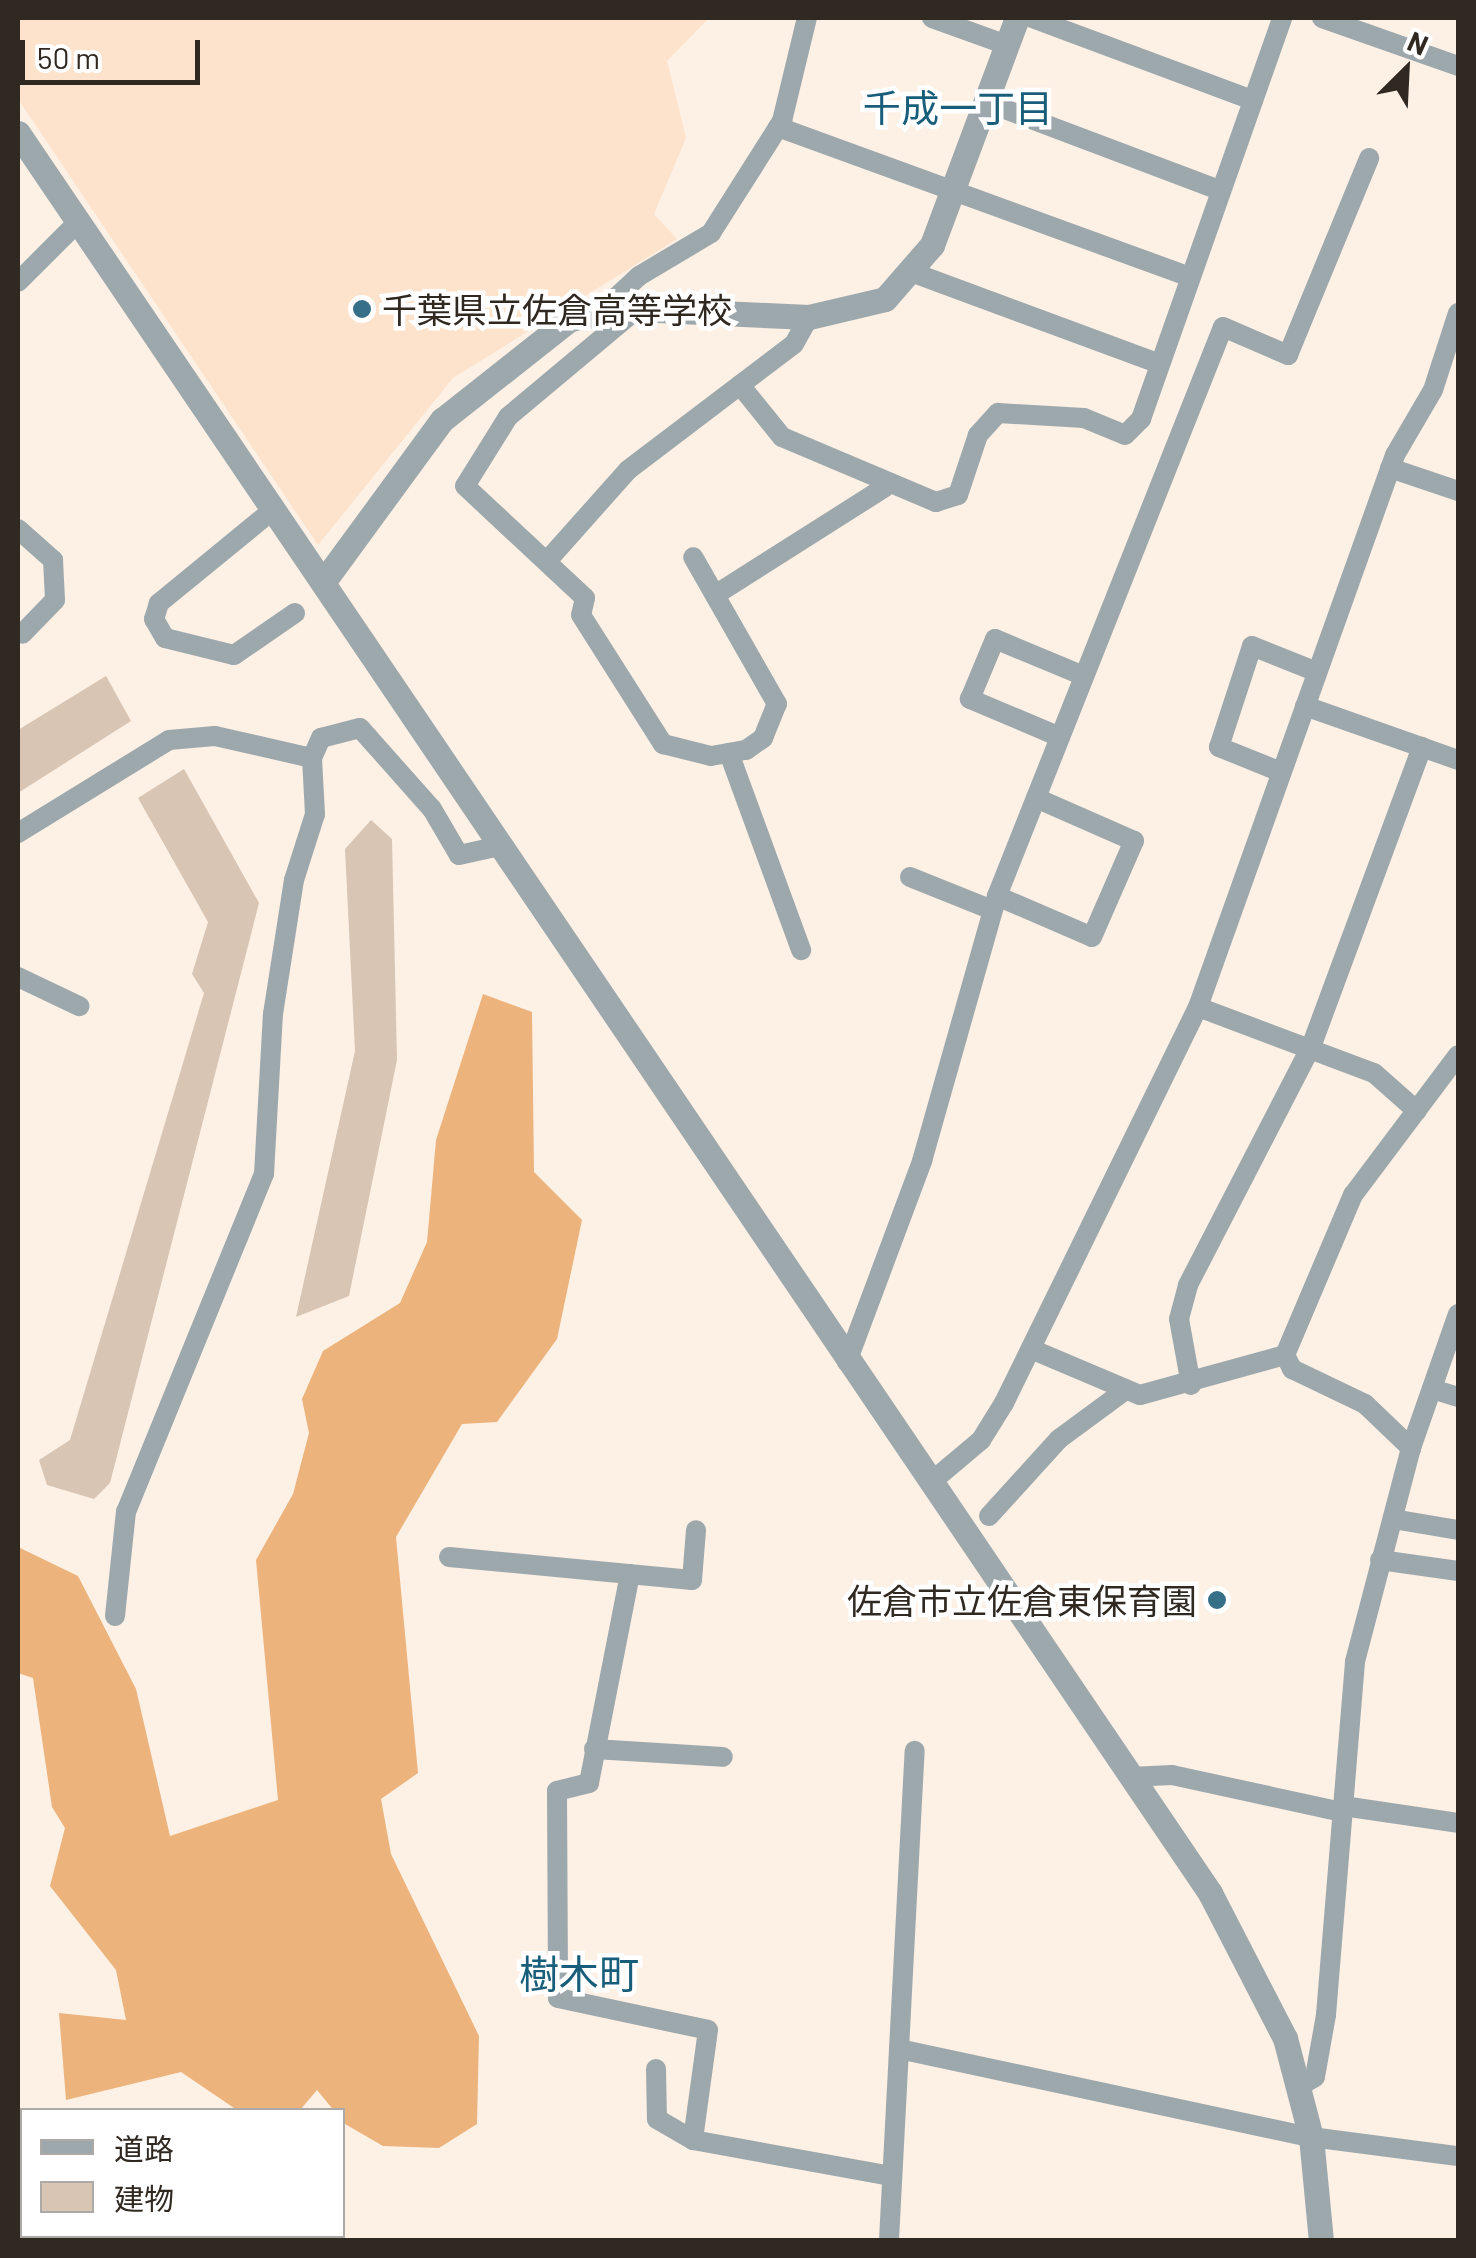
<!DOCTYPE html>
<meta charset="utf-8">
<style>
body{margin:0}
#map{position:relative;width:1476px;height:2258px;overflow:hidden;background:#fdf0e5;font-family:Barlow,"Noto Sans JP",sans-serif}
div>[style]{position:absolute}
.built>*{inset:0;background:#fde3cb}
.forest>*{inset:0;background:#edb37c}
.building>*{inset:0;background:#d8c5b3}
.minor>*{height:20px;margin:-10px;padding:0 10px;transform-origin:10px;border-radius:10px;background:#9da8ad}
.tertiary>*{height:25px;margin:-12.5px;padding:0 12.5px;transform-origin:12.5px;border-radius:12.5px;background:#9da8ad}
.dots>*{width:28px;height:28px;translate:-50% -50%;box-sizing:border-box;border:5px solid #fff;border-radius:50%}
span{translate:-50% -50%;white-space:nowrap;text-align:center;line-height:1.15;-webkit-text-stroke:9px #fff;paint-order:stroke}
.poi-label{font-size:35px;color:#302922}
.left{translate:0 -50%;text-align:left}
.right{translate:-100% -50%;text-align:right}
.neighbourhood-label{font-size:38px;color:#185e7a}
.quarter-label{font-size:40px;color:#185e7a}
.frame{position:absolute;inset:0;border:20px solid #302922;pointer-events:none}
.legend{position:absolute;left:20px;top:2108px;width:325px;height:130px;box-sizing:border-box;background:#fff;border:2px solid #aca9a7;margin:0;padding:12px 18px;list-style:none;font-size:30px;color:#302922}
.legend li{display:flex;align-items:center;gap:20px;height:50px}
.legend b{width:50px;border:2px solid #aca9a7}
.north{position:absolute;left:1356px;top:20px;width:100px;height:100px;-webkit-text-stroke:8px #fff;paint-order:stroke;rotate:24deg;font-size:28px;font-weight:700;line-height:40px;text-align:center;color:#302922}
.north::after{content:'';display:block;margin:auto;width:35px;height:45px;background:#302922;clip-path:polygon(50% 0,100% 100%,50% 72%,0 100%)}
.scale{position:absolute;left:20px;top:40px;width:180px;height:45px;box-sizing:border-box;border:5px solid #302922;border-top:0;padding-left:12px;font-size:30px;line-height:35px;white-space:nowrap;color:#302922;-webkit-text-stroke:8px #fff;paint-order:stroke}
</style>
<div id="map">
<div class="built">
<div style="clip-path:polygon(18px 18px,709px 18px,667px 61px,686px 138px,654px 214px,677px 239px,453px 378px,318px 545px,18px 99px)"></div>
</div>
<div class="forest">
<div style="clip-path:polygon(483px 994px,532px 1012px,534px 1172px,582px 1220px,557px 1339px,497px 1422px,462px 1424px,396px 1537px,418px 1773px,381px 1799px,391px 1854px,479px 2036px,477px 2124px,439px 2148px,383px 2146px,345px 2124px,317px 2090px,300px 2110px,237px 2110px,181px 2072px,66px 2100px,59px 2013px,126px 2020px,116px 1970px,50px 1886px,65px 1828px,52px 1807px,33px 1678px,18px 1673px,18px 1547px,78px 1576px,136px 1689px,170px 1836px,278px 1800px,256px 1560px,293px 1494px,309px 1433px,302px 1399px,323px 1351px,400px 1303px,427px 1242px,436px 1140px)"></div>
</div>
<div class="building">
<div style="clip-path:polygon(106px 676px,131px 721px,18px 793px,18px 730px)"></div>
<div style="clip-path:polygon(184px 769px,259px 903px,110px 1483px,94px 1499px,47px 1485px,39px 1460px,70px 1440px,204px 993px,192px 974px,208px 922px,138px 798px)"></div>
<div style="clip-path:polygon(371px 820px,392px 839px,397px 1060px,349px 1296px,296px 1317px,355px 1051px,345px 849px)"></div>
</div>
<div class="minor">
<div style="left:932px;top:18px;width:80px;rotate:19.8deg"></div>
<div style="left:1032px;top:18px;width:236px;rotate:20.4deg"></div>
<div style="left:1322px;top:18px;width:144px;rotate:19.4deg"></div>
<div style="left:986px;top:102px;width:251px;rotate:20.7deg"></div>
<div style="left:778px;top:127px;width:439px;rotate:20deg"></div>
<div style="left:914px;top:273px;width:262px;rotate:20.3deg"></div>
<div style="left:18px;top:282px;width:83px;rotate:-45deg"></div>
<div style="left:637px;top:309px;width:168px;rotate:140.1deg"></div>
<div style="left:508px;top:417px;width:81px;rotate:121.9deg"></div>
<div style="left:465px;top:486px;width:164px;rotate:43deg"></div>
<div style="left:585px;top:598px;width:17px;rotate:103deg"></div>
<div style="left:581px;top:615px;width:153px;rotate:57.6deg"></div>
<div style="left:663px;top:744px;width:49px;rotate:14deg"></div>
<div style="left:711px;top:756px;width:36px;rotate:-10deg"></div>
<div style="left:746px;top:750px;width:21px;rotate:-35deg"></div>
<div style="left:763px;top:738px;width:37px;rotate:-68deg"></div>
<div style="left:777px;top:704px;width:169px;rotate:-119.7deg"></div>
<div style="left:614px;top:311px;width:9px;rotate:-117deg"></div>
<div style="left:610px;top:303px;width:40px;rotate:-43deg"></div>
<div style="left:639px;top:276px;width:84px;rotate:-30.8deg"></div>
<div style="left:711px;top:233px;width:133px;rotate:-57.6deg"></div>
<div style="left:782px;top:121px;width:106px;rotate:-76.4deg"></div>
<div style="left:740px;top:385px;width:67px;rotate:51.1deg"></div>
<div style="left:782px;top:437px;width:167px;rotate:22.9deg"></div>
<div style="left:936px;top:502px;width:23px;rotate:-18deg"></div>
<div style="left:958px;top:495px;width:63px;rotate:-71.6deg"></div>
<div style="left:978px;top:435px;width:30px;rotate:-48deg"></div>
<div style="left:998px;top:413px;width:86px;rotate:3.3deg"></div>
<div style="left:1084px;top:418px;width:44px;rotate:22.5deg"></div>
<div style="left:1125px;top:435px;width:23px;rotate:-45deg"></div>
<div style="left:1141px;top:419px;width:425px;rotate:-70.6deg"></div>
<div style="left:1390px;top:468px;width:72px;rotate:18.7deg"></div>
<div style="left:274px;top:509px;width:149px;rotate:140.7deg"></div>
<div style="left:159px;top:603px;width:17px;rotate:107deg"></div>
<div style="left:154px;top:619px;width:22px;rotate:60deg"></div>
<div style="left:165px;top:638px;width:71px;rotate:13.8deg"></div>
<div style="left:234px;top:655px;width:74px;rotate:-34.5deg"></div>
<div style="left:18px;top:529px;width:47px;rotate:41.5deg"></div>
<div style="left:53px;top:560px;width:40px;rotate:87.1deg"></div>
<div style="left:55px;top:600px;width:47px;rotate:134.1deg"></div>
<div style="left:547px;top:561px;width:122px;rotate:-48.3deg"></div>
<div style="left:628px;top:470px;width:208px;rotate:-37.2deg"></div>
<div style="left:794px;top:344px;width:31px;rotate:-61deg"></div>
<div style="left:715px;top:595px;width:201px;rotate:-32.4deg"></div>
<div style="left:1305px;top:706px;width:162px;rotate:19.4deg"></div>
<div style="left:1060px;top:737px;width:98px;rotate:-157.1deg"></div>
<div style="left:970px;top:699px;width:65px;rotate:-67.4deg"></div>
<div style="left:995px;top:639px;width:96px;rotate:22.6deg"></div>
<div style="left:729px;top:753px;width:210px;rotate:69.9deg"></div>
<div style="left:1281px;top:772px;width:67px;rotate:-158deg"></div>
<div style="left:1219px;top:747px;width:106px;rotate:-71.9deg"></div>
<div style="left:1252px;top:646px;width:70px;rotate:21.8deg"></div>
<div style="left:18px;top:833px;width:177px;rotate:-31.6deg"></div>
<div style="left:169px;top:740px;width:46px;rotate:-5deg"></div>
<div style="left:215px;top:736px;width:99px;rotate:12.8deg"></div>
<div style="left:910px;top:877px;width:88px;rotate:21.9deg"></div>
<div style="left:997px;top:896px;width:103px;rotate:23.3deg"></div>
<div style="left:1092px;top:937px;width:105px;rotate:-66.4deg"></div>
<div style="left:1134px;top:841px;width:107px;rotate:-156.3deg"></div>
<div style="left:18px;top:977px;width:68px;rotate:25.4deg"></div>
<div style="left:1198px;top:1007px;width:188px;rotate:20.6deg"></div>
<div style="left:1374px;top:1073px;width:57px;rotate:41.5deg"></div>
<div style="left:1031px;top:1349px;width:118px;rotate:22.9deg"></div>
<div style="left:1140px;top:1395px;width:150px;rotate:-15.4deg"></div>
<div style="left:1285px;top:1355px;width:174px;rotate:-67deg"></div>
<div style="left:1353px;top:1195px;width:175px;rotate:-53.1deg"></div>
<div style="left:1285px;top:1355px;width:16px;rotate:63deg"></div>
<div style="left:1292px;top:1369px;width:81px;rotate:25.6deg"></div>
<div style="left:1365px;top:1404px;width:64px;rotate:43.7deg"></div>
<div style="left:1411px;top:1448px;width:221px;rotate:104.7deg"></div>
<div style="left:1355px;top:1662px;width:354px;rotate:94.7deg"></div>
<div style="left:1326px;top:2015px;width:63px;rotate:100.1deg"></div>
<div style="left:1315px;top:2077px;width:20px;rotate:150deg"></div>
<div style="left:847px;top:1362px;width:215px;rotate:-69.5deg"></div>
<div style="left:922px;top:1161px;width:275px;rotate:-74.2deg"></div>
<div style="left:997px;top:896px;width:612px;rotate:-68.34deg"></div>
<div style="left:1223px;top:327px;width:71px;rotate:23.3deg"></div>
<div style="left:1288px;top:355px;width:213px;rotate:-67.6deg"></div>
<div style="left:1191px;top:1385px;width:67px;rotate:-100.3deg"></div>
<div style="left:1179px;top:1319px;width:35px;rotate:-75deg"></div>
<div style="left:1188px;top:1285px;width:268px;rotate:-62.7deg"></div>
<div style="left:1311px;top:1047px;width:320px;rotate:-69.7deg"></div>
<div style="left:1432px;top:1389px;width:27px;rotate:17deg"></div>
<div style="left:1411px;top:1448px;width:142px;rotate:-70.7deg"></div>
<div style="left:930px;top:1483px;width:67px;rotate:-40.1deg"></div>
<div style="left:981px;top:1440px;width:44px;rotate:-58.1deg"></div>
<div style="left:1004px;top:1403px;width:441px;rotate:-63.9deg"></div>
<div style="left:1198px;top:1007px;width:586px;rotate:-70.36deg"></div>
<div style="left:1395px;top:455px;width:75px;rotate:-59.7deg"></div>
<div style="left:1433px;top:390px;width:81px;rotate:-72deg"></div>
<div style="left:989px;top:1516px;width:104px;rotate:-47.7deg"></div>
<div style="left:1059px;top:1439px;width:81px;rotate:-36.4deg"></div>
<div style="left:1393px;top:1519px;width:66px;rotate:9.6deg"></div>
<div style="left:449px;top:1557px;width:244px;rotate:5.4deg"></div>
<div style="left:692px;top:1580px;width:50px;rotate:-85.4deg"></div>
<div style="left:1380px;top:1560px;width:79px;rotate:8deg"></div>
<div style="left:630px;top:1574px;width:213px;rotate:101.1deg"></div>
<div style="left:589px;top:1783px;width:33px;rotate:166deg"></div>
<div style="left:557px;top:1791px;width:207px;rotate:89.7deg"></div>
<div style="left:558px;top:1998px;width:153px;rotate:12deg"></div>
<div style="left:708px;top:2030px;width:111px;rotate:97.8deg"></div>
<div style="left:115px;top:1616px;width:105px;rotate:-84deg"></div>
<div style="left:126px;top:1512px;width:365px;rotate:-67.8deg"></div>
<div style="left:264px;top:1174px;width:160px;rotate:-86.8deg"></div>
<div style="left:273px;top:1014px;width:136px;rotate:-81.1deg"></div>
<div style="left:294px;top:880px;width:69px;rotate:-72.3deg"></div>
<div style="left:315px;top:814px;width:56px;rotate:-93.1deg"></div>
<div style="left:312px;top:758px;width:22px;rotate:-66deg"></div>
<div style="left:321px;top:738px;width:40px;rotate:-14.4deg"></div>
<div style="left:360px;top:728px;width:108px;rotate:48.4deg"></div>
<div style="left:432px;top:809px;width:53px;rotate:59.6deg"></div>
<div style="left:459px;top:855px;width:42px;rotate:-12.4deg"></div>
<div style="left:594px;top:1749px;width:129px;rotate:3.5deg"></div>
<div style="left:1130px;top:1777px;width:42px;rotate:-2.7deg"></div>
<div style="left:1172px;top:1775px;width:174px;rotate:12.3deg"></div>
<div style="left:1343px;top:1806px;width:116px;rotate:8.4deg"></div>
<div style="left:899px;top:2049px;width:421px;rotate:12.1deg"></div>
<div style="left:1311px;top:2137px;width:148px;rotate:7.4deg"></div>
<div style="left:656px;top:2069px;width:50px;rotate:88.9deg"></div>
<div style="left:657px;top:2119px;width:42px;rotate:30.3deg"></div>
<div style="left:693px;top:2140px;width:202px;rotate:10.3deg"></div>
<div style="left:889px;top:2240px;width:490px;rotate:-87deg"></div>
</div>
<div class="tertiary">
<div style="left:18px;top:133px;width:2126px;rotate:55.89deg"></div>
<div style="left:1210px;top:1893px;width:163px;rotate:62.7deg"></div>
<div style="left:1285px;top:2038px;width:102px;rotate:75.3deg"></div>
<div style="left:1311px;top:2137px;width:103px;rotate:84.5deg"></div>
<div style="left:324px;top:581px;width:200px;rotate:-53.8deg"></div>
<div style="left:442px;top:420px;width:163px;rotate:-38.3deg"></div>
<div style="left:570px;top:319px;width:68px;rotate:-8.5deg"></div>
<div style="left:637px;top:309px;width:172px;rotate:2.7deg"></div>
<div style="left:809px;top:317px;width:78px;rotate:-13.3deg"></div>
<div style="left:885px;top:299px;width:72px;rotate:-49deg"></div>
<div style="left:932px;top:245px;width:242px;rotate:-69.5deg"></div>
</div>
<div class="dots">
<div style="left:362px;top:309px;background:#366f88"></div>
<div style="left:1217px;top:1600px;background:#366f88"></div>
</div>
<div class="poi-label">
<span class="left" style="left:382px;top:309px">千葉県立佐倉高等学校</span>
<span class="right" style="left:1197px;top:1600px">佐倉市立佐倉東保育園</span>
</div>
<div class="neighbourhood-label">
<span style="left:958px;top:108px">千成一丁目</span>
</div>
<div class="quarter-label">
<span style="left:579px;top:1973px">樹木町</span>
</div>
<div class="frame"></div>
<ul class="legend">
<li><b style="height:12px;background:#9da8ad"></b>道路</li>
<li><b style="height:28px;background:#d8c5b3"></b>建物</li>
</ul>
<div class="north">N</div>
<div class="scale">50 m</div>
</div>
